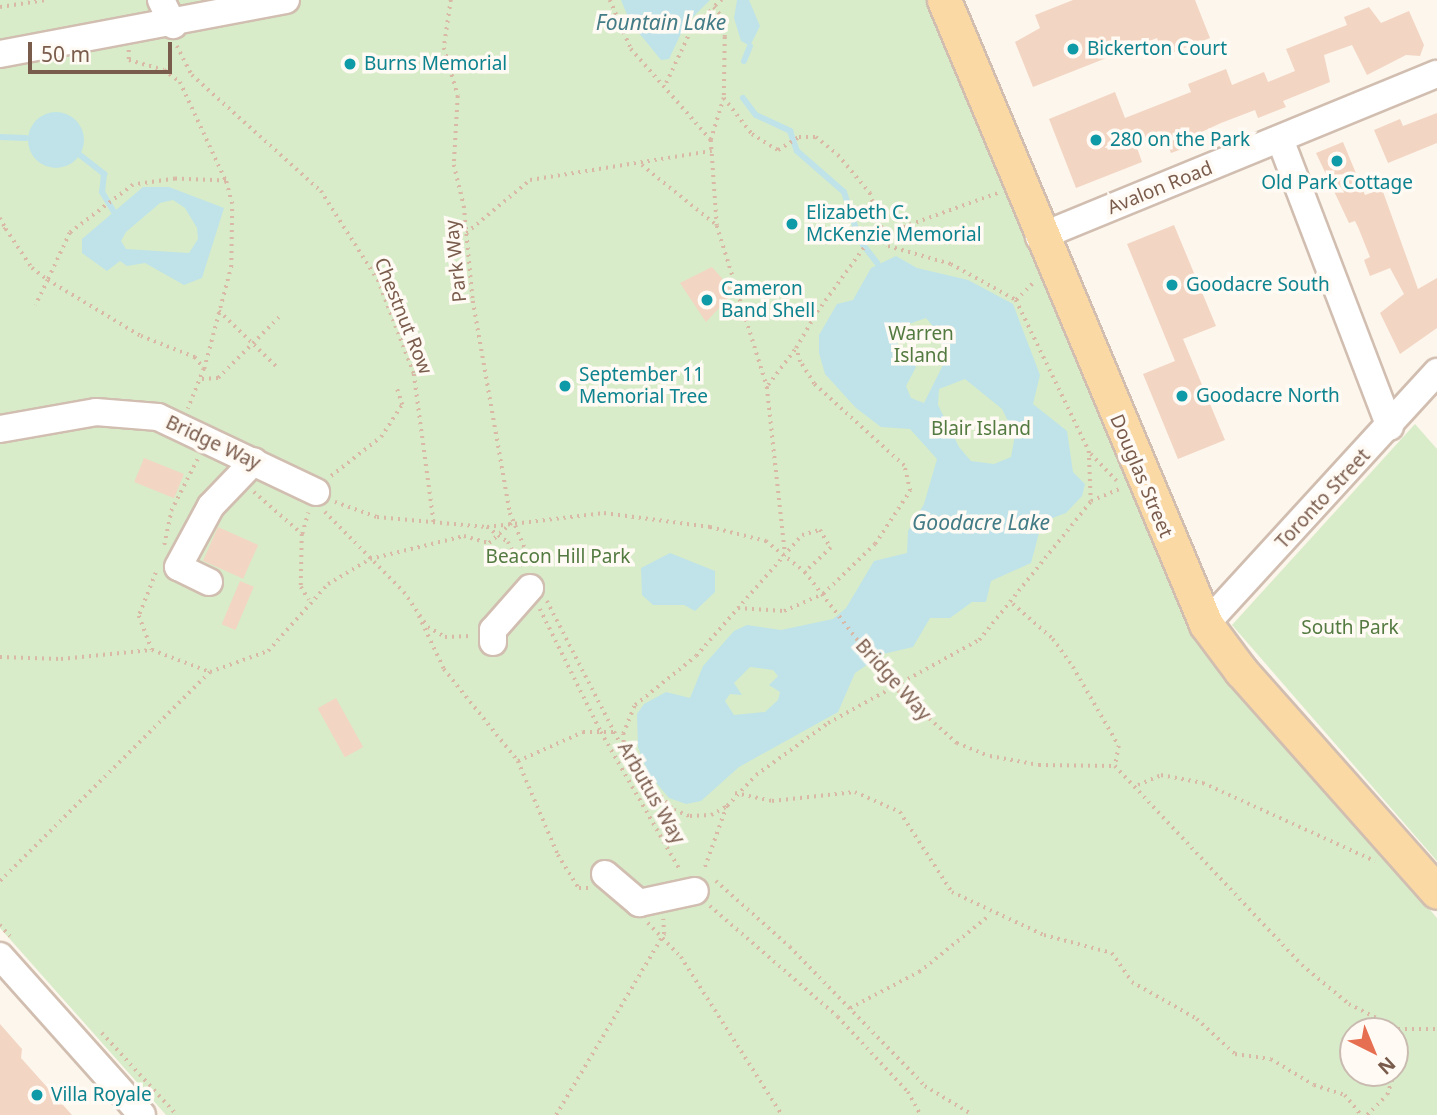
<!DOCTYPE html>
<style>
body{margin:0}
#map{position:relative;width:1437px;height:1115px;overflow:hidden;background:#fdf6ec;font-family:"Noto Sans",sans-serif}
div>[style]{position:absolute}
.green>*{inset:0;background:#d8ecc9}
.water>*{inset:0;background:#bfe3e8}
.round{border-radius:50%}
.stream>*{height:6px;margin:-3px;padding:0 3px;transform-origin:3px;border-radius:3px;background:#bfe3e8}
.building>*{inset:0;background:#f3d5c3;transform-origin:0 0}
.path>*{height:3.5px;margin-top:-1.75px;transform-origin:0;background:repeating-linear-gradient(90deg,#d9b8a5 0 2px,transparent 0 7px)}
.roads{filter:drop-shadow(2px 0 #d1beb0) drop-shadow(-2px 0 #d1beb0) drop-shadow(0 2px #d1beb0) drop-shadow(0 -2px #d1beb0)}
.minor>*{height:26px;margin:-13px;padding:0 13px;transform-origin:13px;border-radius:13px;background:#fff}
.major>*{height:33px;margin:-16.5px;padding:0 16.5px;transform-origin:16.5px;border-radius:16.5px;background:#fbd9a5}
.dots>*{width:19px;height:19px;translate:-50% -50%;box-sizing:border-box;border:4px solid #fffaf3;border-radius:50%}
span{translate:-50% -50%;white-space:nowrap;text-align:center;line-height:1.15;-webkit-text-stroke:7px #fffaf3;paint-order:stroke}
.culture-label{font-size:19px;color:#0d838f}
.left{translate:0 -50%;text-align:left}
.street-label{font-size:19px;color:#7a5c4d}
.park-label{font-size:19px;color:#537a41}
.water-label{font-size:21px;color:#437c86;font-style:italic}
.north{position:absolute;left:1339px;top:1017px;width:70px;height:70px;box-sizing:border-box;background:#fffaf3;border:2px solid #cabbb1;border-radius:50%;rotate:137deg;font-size:19px;font-weight:700;line-height:28px;text-align:center;color:#7a5c4d}
.north::after{content:'';display:block;margin:auto;width:24px;height:32px;background:#e76f51;clip-path:polygon(50% 0,100% 100%,50% 72%,0 100%)}
.scale{position:absolute;left:28px;top:42px;width:144px;height:32px;box-sizing:border-box;border:4px solid #7a5c4d;border-top:0;padding-left:9px;font-size:21px;line-height:24px;white-space:nowrap;color:#7a5c4d;-webkit-text-stroke:5px #fffaf3;paint-order:stroke}
</style>
<div id="map">
<div class="green">
<div style="clip-path:polygon(evenodd,0 0,930px 0,1123px 466px,1279px 733px,1437px 918px,1437px 1115px,166px 1115px,0 928px,0 0,1353px 1031px,1395px 1031px,1395px 1073px,1353px 1073px,1353px 1031px)"></div>
<div style="clip-path:polygon(1415px 424px,1437px 449px,1437px 861px,1232px 625px)"></div>
</div>
<div class="water">
<div style="clip-path:polygon(621px 0,710px 0,685px 25px,669px 59px,661px 60px,630px 22px)"></div>
<div style="clip-path:polygon(737px 0,749px 0,760px 26px,750px 46px,741px 41px,734px 18px)"></div>
<div class="round" style="left:28px;top:112px;width:56px;height:56px"></div>
<div style="clip-path:polygon(evenodd,143px 187px,169px 187px,224px 208px,202px 278px,184px 285px,145px 263px,127px 266px,120px 261px,107px 271px,82px 253px,82px 239px,143px 187px,173px 200px,185px 208px,197px 228px,198px 239px,189px 253px,126px 249px,121px 241px,126px 232px,160px 203px,173px 200px)"></div>
<div style="clip-path:polygon(evenodd,896px 256px,917px 268px,968px 280px,1013px 304px,1040px 375px,1033px 404px,1067px 431px,1073px 472px,1085px 484px,1082px 496px,1066px 513px,1042px 522px,1031px 563px,991px 581px,986px 602px,972px 602px,950px 618px,930px 618px,913px 647px,883px 654px,855px 673px,838px 712px,739px 767px,701px 801px,686px 804px,669px 798px,648px 773px,638px 747px,637px 714px,644px 704px,666px 692px,690px 698px,703px 666px,734px 631px,747px 625px,781px 630px,833px 619px,846px 608px,874px 561px,907px 553px,908px 531px,924px 504px,937px 459px,910px 429px,881px 427px,856px 408px,825px 374px,819px 353px,819px 335px,837px 304px,853px 300px,871px 268px,896px 256px,926px 318px,942px 337px,943px 365px,924px 403px,911px 398px,906px 386px,916px 367px,897px 343px,906px 325px,926px 318px,896px 256px,965px 379px,1002px 409px,1015px 435px,1011px 457px,994px 464px,971px 461px,959px 447px,938px 405px,939px 389px,965px 379px,896px 256px,750px 667px,773px 670px,778px 676px,769px 685px,780px 692px,778px 700px,765px 712px,734px 715px,725px 701px,730px 694px,742px 695px,734px 683px,750px 667px)"></div>
<div style="clip-path:polygon(670px 553px,715px 571px,715px 592px,695px 611px,684px 605px,653px 605px,642px 595px,641px 568px)"></div>
</div>
<div class="stream">
<div style="left:744px;top:61px;width:16px;rotate:-68deg"></div>
<div style="left:743px;top:98px;width:21px;rotate:53deg"></div>
<div style="left:756px;top:115px;width:38px;rotate:25deg"></div>
<div style="left:790px;top:131px;width:21px;rotate:71deg"></div>
<div style="left:797px;top:151px;width:62px;rotate:41.1deg"></div>
<div style="left:844px;top:192px;width:52px;rotate:71.9deg"></div>
<div style="left:860px;top:241px;width:28px;rotate:52deg"></div>
<div style="left:0;top:137px;width:26px;rotate:2deg"></div>
<div style="left:80px;top:155px;width:31px;rotate:38deg"></div>
<div style="left:104px;top:174px;width:18px;rotate:96deg"></div>
<div style="left:102px;top:192px;width:23px;rotate:59deg"></div>
</div>
<div class="building">
<div style="clip-path:polygon(1073px 0,1195px 0,1210px 38px,1164px 56px,1157px 38px,1033px 87px,1015px 42px,1040px 28px,1035px 15px)"></div>
<div style="clip-path:polygon(1369px 7px,1381px 23px,1409px 11px,1424px 45px,1420px 56px,1406px 55px,1367px 75px,1352px 45px,1324px 55px,1330px 82px,1283px 101px,1286px 107px,1258px 118px,1255px 110px,1221px 123px,1195px 135px,1198px 143px,1171px 153px,1163px 133px,1136px 145px,1142px 162px,1076px 188px,1049px 119px,1115px 92px,1125px 118px,1191px 92px,1188px 84px,1226px 69px,1232px 85px,1264px 72px,1268px 82px,1295px 71px,1286px 49px,1347px 25px,1344px 17px)"></div>
<div style="clip-path:polygon(1437px 113px,1437px 143px,1388px 163px,1374px 130px,1400px 119px,1403px 126px)"></div>
<div style="clip-path:polygon(1343px 142px,1365px 195px,1382px 189px,1418px 289px,1437px 278px,1437px 328px,1400px 354px,1380px 313px,1404px 294px,1390px 268px,1370px 276px,1364px 260px,1370px 257px,1358px 227px,1355px 221px,1349px 223px,1316px 153px)"></div>
<div style="clip-path:polygon(1174px 225px,1216px 326px,1183px 339px,1225px 440px,1178px 459px,1143px 374px,1175px 361px,1127px 244px)"></div>
<div style="clip-path:polygon(712px 267px,734px 292px,706px 322px,680px 283px)"></div>
<div style="left:144px;top:458px;width:43px;height:26px;rotate:22deg"></div>
<div style="left:218px;top:527px;width:44px;height:37px;rotate:24deg"></div>
<div style="left:240px;top:581px;width:15px;height:47px;rotate:23deg"></div>
<div style="left:336px;top:698px;width:56px;height:21px;rotate:61deg"></div>
<div style="clip-path:polygon(0 1024px,22px 1049px,21px 1058px,72px 1115px,0 1115px)"></div>
</div>
<div class="path">
<div style="left:451px;top:0;width:49px;rotate:98.3deg"></div>
<div style="left:444px;top:48px;width:50px;rotate:73.7deg"></div>
<div style="left:458px;top:96px;width:69px;rotate:93.3deg"></div>
<div style="left:454px;top:165px;width:42px;rotate:76.3deg"></div>
<div style="left:464px;top:206px;width:95px;rotate:84.6deg"></div>
<div style="left:473px;top:301px;width:215px;rotate:80.1deg"></div>
<div style="left:510px;top:513px;width:56px;rotate:67.1deg"></div>
<div style="left:610px;top:0;width:53px;rotate:66.8deg"></div>
<div style="left:631px;top:49px;width:121px;rotate:48.7deg"></div>
<div style="left:722px;top:0;width:11px;rotate:139deg"></div>
<div style="left:714px;top:7px;width:18px;rotate:52deg"></div>
<div style="left:725px;top:21px;width:16px;rotate:90deg"></div>
<div style="left:725px;top:37px;width:61px;rotate:90.9deg"></div>
<div style="left:724px;top:98px;width:44px;rotate:107.2deg"></div>
<div style="left:711px;top:140px;width:86px;rotate:86deg"></div>
<div style="left:717px;top:226px;width:169px;rotate:72.7deg"></div>
<div style="left:767px;top:387px;width:167px;rotate:83.8deg"></div>
<div style="left:0;top:7px;width:46px;rotate:-8.8deg"></div>
<div style="left:177px;top:46px;width:33px;rotate:63deg"></div>
<div style="left:192px;top:75px;width:173px;rotate:42deg"></div>
<div style="left:321px;top:191px;width:106px;rotate:57.4deg"></div>
<div style="left:378px;top:280px;width:101px;rotate:69deg"></div>
<div style="left:414px;top:374px;width:151px;rotate:82.4deg"></div>
<div style="left:129px;top:50px;width:10px;rotate:90deg"></div>
<div style="left:129px;top:60px;width:36px;rotate:16deg"></div>
<div style="left:164px;top:70px;width:20px;rotate:37deg"></div>
<div style="left:180px;top:82px;width:109px;rotate:65.1deg"></div>
<div style="left:226px;top:181px;width:51px;rotate:-177.8deg"></div>
<div style="left:175px;top:179px;width:42px;rotate:171.9deg"></div>
<div style="left:133px;top:185px;width:79px;rotate:142.7deg"></div>
<div style="left:70px;top:233px;width:52px;rotate:115.1deg"></div>
<div style="left:48px;top:280px;width:109px;rotate:31.1deg"></div>
<div style="left:141px;top:336px;width:58px;rotate:21.3deg"></div>
<div style="left:195px;top:357px;width:15px;rotate:53deg"></div>
<div style="left:204px;top:369px;width:43px;rotate:111.8deg"></div>
<div style="left:666px;top:83px;width:56px;rotate:-64.8deg"></div>
<div style="left:690px;top:32px;width:35px;rotate:-46deg"></div>
<div style="left:724px;top:98px;width:46px;rotate:52.1deg"></div>
<div style="left:752px;top:134px;width:31px;rotate:32deg"></div>
<div style="left:778px;top:150px;width:25px;rotate:-32deg"></div>
<div style="left:799px;top:137px;width:17px"></div>
<div style="left:816px;top:137px;width:28px;rotate:39deg"></div>
<div style="left:838px;top:155px;width:50px;rotate:49.9deg"></div>
<div style="left:870px;top:193px;width:56px;rotate:71.2deg"></div>
<div style="left:888px;top:246px;width:66px;rotate:15.9deg"></div>
<div style="left:951px;top:264px;width:74px;rotate:29deg"></div>
<div style="left:1016px;top:300px;width:168px;rotate:64.2deg"></div>
<div style="left:1089px;top:451px;width:50px;rotate:87.7deg"></div>
<div style="left:642px;top:165px;width:94px;rotate:38.9deg"></div>
<div style="left:0;top:218px;width:13px;rotate:61deg"></div>
<div style="left:6px;top:229px;width:7px;rotate:146deg"></div>
<div style="left:6px;top:229px;width:47px;rotate:56.3deg"></div>
<div style="left:32px;top:268px;width:20px;rotate:37deg"></div>
<div style="left:48px;top:280px;width:28px;rotate:116deg"></div>
<div style="left:466px;top:233px;width:83px;rotate:-39.6deg"></div>
<div style="left:530px;top:180px;width:184px;rotate:-9.1deg"></div>
<div style="left:1016px;top:300px;width:25px;rotate:-45deg"></div>
<div style="left:219px;top:311px;width:83px;rotate:44deg"></div>
<div style="left:204px;top:369px;width:106px;rotate:-75.2deg"></div>
<div style="left:231px;top:267px;width:63px;rotate:-89.1deg"></div>
<div style="left:232px;top:204px;width:24px;rotate:-105deg"></div>
<div style="left:202px;top:379px;width:16px;rotate:-4deg"></div>
<div style="left:218px;top:378px;width:86px;rotate:-45deg"></div>
<div style="left:768px;top:385px;width:46px;rotate:-52.9deg"></div>
<div style="left:1091px;top:454px;width:37px;rotate:46deg"></div>
<div style="left:331px;top:476px;width:63px;rotate:-38deg"></div>
<div style="left:381px;top:437px;width:38px;rotate:-57deg"></div>
<div style="left:402px;top:405px;width:20px;rotate:-108deg"></div>
<div style="left:254px;top:492px;width:64px;rotate:41.2deg"></div>
<div style="left:302px;top:534px;width:53px;rotate:91.1deg"></div>
<div style="left:301px;top:587px;width:15px;rotate:58deg"></div>
<div style="left:335px;top:502px;width:45px;rotate:19.7deg"></div>
<div style="left:377px;top:517px;width:110px;rotate:5.2deg"></div>
<div style="left:487px;top:527px;width:26px;rotate:36deg"></div>
<div style="left:508px;top:542px;width:28px;rotate:63deg"></div>
<div style="left:325px;top:512px;width:112px;rotate:45.4deg"></div>
<div style="left:404px;top:592px;width:42px;rotate:55.6deg"></div>
<div style="left:428px;top:627px;width:20px;rotate:30deg"></div>
<div style="left:445px;top:637px;width:26px;rotate:-2deg"></div>
<div style="left:487px;top:527px;width:118px;rotate:-6.8deg"></div>
<div style="left:604px;top:513px;width:107px;rotate:7.5deg"></div>
<div style="left:710px;top:527px;width:58px;rotate:14deg"></div>
<div style="left:766px;top:541px;width:50px;rotate:38.5deg"></div>
<div style="left:805px;top:572px;width:144px;rotate:52.3deg"></div>
<div style="left:893px;top:686px;width:86px;rotate:41.7deg"></div>
<div style="left:957px;top:743px;width:35px;rotate:22deg"></div>
<div style="left:990px;top:756px;width:50px;rotate:10.4deg"></div>
<div style="left:1039px;top:765px;width:76px;rotate:0.8deg"></div>
<div style="left:1115px;top:766px;width:273px;rotate:46.8deg"></div>
<div style="left:1302px;top:965px;width:61px;rotate:39.7deg"></div>
<div style="left:1349px;top:1004px;width:55px;rotate:27deg"></div>
<div style="left:1398px;top:1029px;width:39px"></div>
<div style="left:302px;top:534px;width:22px;rotate:-74deg"></div>
<div style="left:164px;top:545px;width:35px;rotate:-78deg"></div>
<div style="left:171px;top:511px;width:59px;rotate:-63deg"></div>
<div style="left:156px;top:573px;width:46px;rotate:111.6deg"></div>
<div style="left:139px;top:616px;width:36px;rotate:69deg"></div>
<div style="left:152px;top:650px;width:62px;rotate:20.8deg"></div>
<div style="left:547px;top:601px;width:169px;rotate:62.8deg"></div>
<div style="left:624px;top:751px;width:51px;rotate:51.3deg"></div>
<div style="left:656px;top:791px;width:26px;rotate:47deg"></div>
<div style="left:674px;top:810px;width:17px;rotate:21deg"></div>
<div style="left:690px;top:816px;width:21px;rotate:-3deg"></div>
<div style="left:711px;top:815px;width:18px;rotate:-29deg"></div>
<div style="left:727px;top:806px;width:69px;rotate:109.5deg"></div>
<div style="left:1013px;top:604px;width:53px;rotate:41.2deg"></div>
<div style="left:1053px;top:639px;width:34px;rotate:54deg"></div>
<div style="left:1073px;top:667px;width:91px;rotate:59.8deg"></div>
<div style="left:1119px;top:746px;width:20px;rotate:101deg"></div>
<div style="left:738px;top:608px;width:46px;rotate:3.7deg"></div>
<div style="left:784px;top:611px;width:43px;rotate:-23.6deg"></div>
<div style="left:823px;top:594px;width:72px;rotate:-43.9deg"></div>
<div style="left:875px;top:544px;width:64px;rotate:-56.6deg"></div>
<div style="left:910px;top:491px;width:26px;rotate:-103deg"></div>
<div style="left:904px;top:466px;width:122px;rotate:-137.7deg"></div>
<div style="left:814px;top:384px;width:26px;rotate:-122deg"></div>
<div style="left:800px;top:362px;width:15px;rotate:-106deg"></div>
<div style="left:796px;top:348px;width:42px;rotate:-59.7deg"></div>
<div style="left:817px;top:312px;width:90px;rotate:-54deg"></div>
<div style="left:870px;top:239px;width:136px;rotate:-19.8deg"></div>
<div style="left:540px;top:609px;width:137px;rotate:63.6deg"></div>
<div style="left:601px;top:732px;width:159px;rotate:60.2deg"></div>
<div style="left:419px;top:616px;width:59px;rotate:64.7deg"></div>
<div style="left:444px;top:669px;width:118px;rotate:51.2deg"></div>
<div style="left:518px;top:761px;width:102px;rotate:66.9deg"></div>
<div style="left:558px;top:855px;width:39px;rotate:58deg"></div>
<div style="left:579px;top:888px;width:9px"></div>
<div style="left:0;top:657px;width:61px;rotate:1.9deg"></div>
<div style="left:61px;top:659px;width:90px;rotate:-5.7deg"></div>
<div style="left:624px;top:749px;width:15px;rotate:-94deg"></div>
<div style="left:623px;top:734px;width:31px;rotate:-68deg"></div>
<div style="left:635px;top:705px;width:78px;rotate:-38.8deg"></div>
<div style="left:696px;top:656px;width:161px;rotate:-48.8deg"></div>
<div style="left:802px;top:535px;width:19px;rotate:-16deg"></div>
<div style="left:820px;top:530px;width:21px;rotate:59deg"></div>
<div style="left:831px;top:548px;width:35px;rotate:137deg"></div>
<div style="left:518px;top:761px;width:71px;rotate:-24deg"></div>
<div style="left:583px;top:732px;width:31px"></div>
<div style="left:1138px;top:785px;width:25px;rotate:-23deg"></div>
<div style="left:1161px;top:775px;width:43px;rotate:10.8deg"></div>
<div style="left:1203px;top:783px;width:189px;rotate:24.4deg"></div>
<div style="left:735px;top:793px;width:38px;rotate:12deg"></div>
<div style="left:772px;top:801px;width:83px;rotate:-6.2deg"></div>
<div style="left:855px;top:792px;width:49px;rotate:24deg"></div>
<div style="left:900px;top:812px;width:95px;rotate:57deg"></div>
<div style="left:952px;top:892px;width:102px;rotate:25.1deg"></div>
<div style="left:1044px;top:935px;width:70px;rotate:14.8deg"></div>
<div style="left:1112px;top:953px;width:35px;rotate:55deg"></div>
<div style="left:1132px;top:982px;width:75px;rotate:29.6deg"></div>
<div style="left:1197px;top:1019px;width:52px;rotate:42.6deg"></div>
<div style="left:1235px;top:1054px;width:36px;rotate:8deg"></div>
<div style="left:1271px;top:1059px;width:50px;rotate:31.2deg"></div>
<div style="left:1314px;top:1085px;width:33px;rotate:18deg"></div>
<div style="left:1345px;top:1095px;width:26px;rotate:51deg"></div>
<div style="left:727px;top:806px;width:42px;rotate:-46.9deg"></div>
<div style="left:756px;top:775px;width:89px;rotate:-35.8deg"></div>
<div style="left:828px;top:723px;width:172px;rotate:-28.8deg"></div>
<div style="left:979px;top:640px;width:179px;rotate:-51.1deg"></div>
<div style="left:1091px;top:501px;width:33px;rotate:-23deg"></div>
<div style="left:0;top:881px;width:296px;rotate:-44.9deg"></div>
<div style="left:210px;top:672px;width:62px;rotate:-19.9deg"></div>
<div style="left:268px;top:651px;width:90px;rotate:-48.2deg"></div>
<div style="left:328px;top:584px;width:49px;rotate:-30.8deg"></div>
<div style="left:370px;top:559px;width:97px;rotate:-13.7deg"></div>
<div style="left:464px;top:536px;width:26px;rotate:16deg"></div>
<div style="left:489px;top:543px;width:30px;rotate:-42deg"></div>
<div style="left:716px;top:881px;width:99px;rotate:41.7deg"></div>
<div style="left:790px;top:947px;width:194px;rotate:45.8deg"></div>
<div style="left:925px;top:1086px;width:56px;rotate:31.1deg"></div>
<div style="left:710px;top:906px;width:169px;rotate:40.9deg"></div>
<div style="left:838px;top:1017px;width:103px;rotate:47deg"></div>
<div style="left:908px;top:1092px;width:26px;rotate:61deg"></div>
<div style="left:648px;top:923px;width:47px;rotate:45.9deg"></div>
<div style="left:681px;top:957px;width:188px;rotate:57.4deg"></div>
<div style="left:0;top:925px;width:15px;rotate:48deg"></div>
<div style="left:850px;top:1008px;width:78px;rotate:-27.6deg"></div>
<div style="left:919px;top:972px;width:91px;rotate:-38.8deg"></div>
<div style="left:102px;top:1033px;width:111px;rotate:47.6deg"></div>
<div style="left:1395px;top:1068px;width:39px;rotate:-86deg"></div>
<div style="left:556px;top:1115px;width:211px;rotate:-59.2deg"></div>
<div style="left:664px;top:934px;width:15px;rotate:-94deg"></div>
<div style="left:1367px;top:1115px;width:28px;rotate:-45deg"></div>
<div style="left:1387px;top:1095px;width:23px;rotate:-72deg"></div>
</div>
<div class="roads">
<div class="minor">
<div style="left:161px;top:0;width:28px;rotate:64deg"></div>
<div style="left:0;top:54px;width:291px;rotate:-10.7deg"></div>
<div style="left:1280px;top:139px;width:308px;rotate:69.1deg"></div>
<div style="left:1039px;top:237px;width:430px;rotate:-22.3deg"></div>
<div style="left:0;top:429px;width:97px;rotate:-10deg"></div>
<div style="left:96px;top:412px;width:62px;rotate:4.6deg"></div>
<div style="left:158px;top:417px;width:175px;rotate:25.4deg"></div>
<div style="left:209px;top:582px;width:34px;rotate:-154deg"></div>
<div style="left:178px;top:567px;width:69px;rotate:-61.6deg"></div>
<div style="left:211px;top:506px;width:62px;rotate:-46.3deg"></div>
<div style="left:1206px;top:624px;width:342px;rotate:-47.5deg"></div>
<div style="left:493px;top:642px;width:12px;rotate:-90deg"></div>
<div style="left:493px;top:630px;width:56px;rotate:-48.6deg"></div>
<div style="left:605px;top:874px;width:45px;rotate:40.5deg"></div>
<div style="left:639px;top:903px;width:57px;rotate:-12.1deg"></div>
<div style="left:0;top:956px;width:213px;rotate:48.2deg"></div>
</div>
<div class="major">
<div style="left:944px;top:0;width:677px;rotate:67.22deg"></div>
<div style="left:1206px;top:624px;width:59px;rotate:53.3deg"></div>
<div style="left:1241px;top:671px;width:295px;rotate:48.4deg"></div>
</div>
</div>
<div class="dots">
<div style="left:1073px;top:49px;background:#0f9aa8"></div>
<div style="left:350px;top:64px;background:#0f9aa8"></div>
<div style="left:1096px;top:140px;background:#0f9aa8"></div>
<div style="left:1337px;top:161px;background:#0f9aa8"></div>
<div style="left:792px;top:224px;background:#0f9aa8"></div>
<div style="left:1172px;top:285px;background:#0f9aa8"></div>
<div style="left:707px;top:300px;background:#0f9aa8"></div>
<div style="left:565px;top:386px;background:#0f9aa8"></div>
<div style="left:1182px;top:396px;background:#0f9aa8"></div>
<div style="left:37px;top:1095px;background:#0f9aa8"></div>
</div>
<div class="culture-label">
<span class="left" style="left:1087px;top:49px">Bickerton Court</span>
<span class="left" style="left:364px;top:64px">Burns Memorial</span>
<span class="left" style="left:1110px;top:140px">280 on the Park</span>
<span style="left:1337px;top:183px">Old Park Cottage</span>
<span class="left" style="left:806px;top:224px">Elizabeth C.<br>McKenzie Memorial</span>
<span class="left" style="left:1186px;top:285px">Goodacre South</span>
<span class="left" style="left:721px;top:300px">Cameron<br>Band Shell</span>
<span class="left" style="left:579px;top:386px">September 11<br>Memorial Tree</span>
<span class="left" style="left:1196px;top:396px">Goodacre North</span>
<span class="left" style="left:51px;top:1095px">Villa Royale</span>
</div>
<div class="street-label">
<span style="left:1160px;top:188px;rotate:-22deg">Avalon Road</span>
<span style="left:456px;top:261px;rotate:-96deg">Park Way</span>
<span style="left:403px;top:316px;rotate:68deg">Chestnut Row</span>
<span style="left:213px;top:443px;rotate:25deg">Bridge Way</span>
<span style="left:1141px;top:476px;rotate:67deg">Douglas Street</span>
<span style="left:1323px;top:499px;rotate:-47deg">Toronto Street</span>
<span style="left:893px;top:680px;rotate:48deg">Bridge Way</span>
<span style="left:651px;top:793px;rotate:60deg">Arbutus Way</span>
</div>
<div class="park-label">
<span style="left:921px;top:345px">Warren<br>Island</span>
<span style="left:981px;top:429px">Blair Island</span>
<span style="left:558px;top:557px">Beacon Hill Park</span>
<span style="left:1350px;top:628px">South Park</span>
</div>
<div class="water-label">
<span style="left:661px;top:22px">Fountain Lake</span>
<span style="left:981px;top:522px">Goodacre Lake</span>
</div>
<div class="north">N</div>
<div class="scale">50 m</div>
</div>
